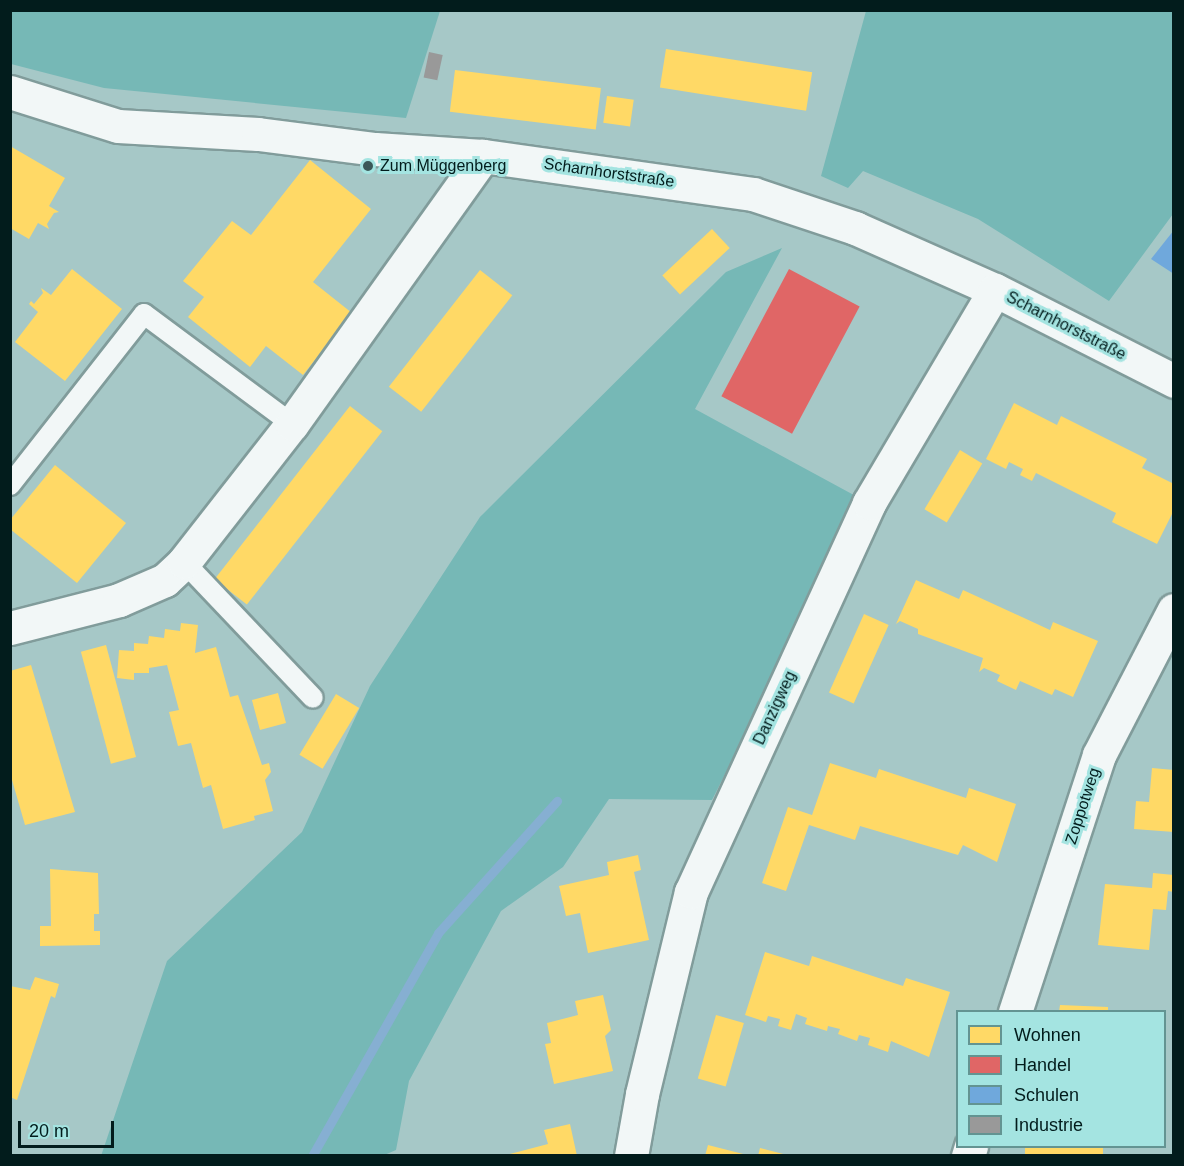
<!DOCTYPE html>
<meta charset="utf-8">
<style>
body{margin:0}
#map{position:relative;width:1184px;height:1166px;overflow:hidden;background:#a6c8c7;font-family:Arial,sans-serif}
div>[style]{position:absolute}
.forest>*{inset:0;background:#76b8b6}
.homes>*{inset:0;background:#ffd966;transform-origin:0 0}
.shops>*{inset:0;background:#e06666;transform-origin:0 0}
.schools>*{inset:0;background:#6fa8dc}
.industry>*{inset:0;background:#999;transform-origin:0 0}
.stream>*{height:9px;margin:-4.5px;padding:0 4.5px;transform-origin:4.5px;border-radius:4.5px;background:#86afd2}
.roads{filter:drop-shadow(2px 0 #819c9b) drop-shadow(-2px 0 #819c9b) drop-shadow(0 2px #819c9b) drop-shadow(0 -2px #819c9b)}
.service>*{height:20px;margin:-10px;padding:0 10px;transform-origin:10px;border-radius:10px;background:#f2f7f7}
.minor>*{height:33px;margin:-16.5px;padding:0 16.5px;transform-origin:16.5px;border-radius:16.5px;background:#f2f7f7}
.dots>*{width:16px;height:16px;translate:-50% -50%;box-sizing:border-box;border:3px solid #a4e4e1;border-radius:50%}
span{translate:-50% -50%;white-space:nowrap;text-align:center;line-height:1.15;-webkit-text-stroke:6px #a4e4e1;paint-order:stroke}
.poi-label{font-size:16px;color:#021c1c}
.left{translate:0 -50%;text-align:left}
.street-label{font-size:16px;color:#021c1c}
.frame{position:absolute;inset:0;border:12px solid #021c1c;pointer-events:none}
.legend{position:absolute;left:956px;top:1010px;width:210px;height:138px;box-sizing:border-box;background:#a4e4e1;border:2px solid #639492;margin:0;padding:8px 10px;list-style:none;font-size:18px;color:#021c1c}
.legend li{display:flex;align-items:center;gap:12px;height:30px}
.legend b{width:30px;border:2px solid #639492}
.scale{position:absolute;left:18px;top:1121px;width:96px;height:27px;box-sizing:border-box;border:3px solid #021c1c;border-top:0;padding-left:8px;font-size:18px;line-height:21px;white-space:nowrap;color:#021c1c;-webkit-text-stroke:4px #a4e4e1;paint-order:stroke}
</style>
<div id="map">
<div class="forest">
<div style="clip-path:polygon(10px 11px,11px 10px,440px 11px,406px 118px,104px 88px,11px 64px)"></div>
<div style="clip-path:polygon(866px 11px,1173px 11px,1173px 214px,1109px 301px,978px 219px,863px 171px,848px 188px,821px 176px)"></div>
<div style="clip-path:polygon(782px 248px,695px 409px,863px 500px,712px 800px,609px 799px,563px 867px,501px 911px,409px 1081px,396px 1150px,382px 1156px,101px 1156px,167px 961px,302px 832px,370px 686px,480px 517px,726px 272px)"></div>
</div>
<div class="homes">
<div style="left:666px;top:49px;width:148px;height:39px;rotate:9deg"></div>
<div style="left:455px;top:70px;width:147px;height:42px;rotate:7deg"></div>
<div style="left:607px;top:96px;width:27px;height:27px;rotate:8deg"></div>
<div style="clip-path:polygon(10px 146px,65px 178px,49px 206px,59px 212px,54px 213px,47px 224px,49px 229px,38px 223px,29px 239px,10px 228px)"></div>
<div style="clip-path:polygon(310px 160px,371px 209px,313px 282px,352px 313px,303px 375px,266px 346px,250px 367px,188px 317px,204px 297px,183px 281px,232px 221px,251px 235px)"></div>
<div style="left:712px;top:229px;width:26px;height:68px;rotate:47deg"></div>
<div style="clip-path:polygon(72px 269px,122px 309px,65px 381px,15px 342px,38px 312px,29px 304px,31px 301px,34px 304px,43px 293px,41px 288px,51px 295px)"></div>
<div style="left:480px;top:270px;width:41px;height:148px;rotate:38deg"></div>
<div style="clip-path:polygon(1014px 403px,1057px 425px,1061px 416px,1147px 459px,1142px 468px,1174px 484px,1174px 510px,1157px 544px,1112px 522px,1116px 513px,1036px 473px,1032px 481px,1020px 475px,1023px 469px,1009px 462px,1006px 469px,986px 459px)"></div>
<div style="left:350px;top:406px;width:41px;height:220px;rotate:38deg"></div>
<div style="left:960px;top:450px;width:26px;height:69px;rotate:31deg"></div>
<div style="clip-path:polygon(55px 465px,126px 523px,77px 583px,10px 529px,10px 520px)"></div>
<div style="clip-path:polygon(916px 580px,959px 599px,963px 590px,1050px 630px,1053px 622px,1098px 641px,1073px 697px,1055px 689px,1052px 695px,1020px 681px,1016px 690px,997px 681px,1000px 675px,984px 668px,979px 672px,983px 658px,918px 634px,918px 629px,900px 621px,896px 624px)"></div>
<div style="left:864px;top:614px;width:27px;height:86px;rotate:24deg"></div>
<div style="clip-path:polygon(181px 623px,198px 625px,195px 653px,216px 647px,230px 697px,238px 695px,262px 765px,269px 763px,271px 772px,265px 780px,273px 811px,254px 816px,255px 820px,223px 829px,211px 785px,203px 788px,191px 743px,178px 746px,169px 712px,179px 710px,167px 665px,149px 668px,149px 673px,134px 673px,134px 680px,117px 678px,119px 650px,134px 651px,134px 643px,148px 644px,149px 636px,164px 638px,165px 629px,180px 631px)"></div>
<div style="left:106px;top:645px;width:116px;height:26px;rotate:75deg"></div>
<div style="clip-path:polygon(31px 665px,75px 812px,25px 825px,10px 773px,10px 671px)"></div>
<div style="left:278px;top:693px;width:31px;height:27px;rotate:75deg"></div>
<div style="left:336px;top:694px;width:27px;height:71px;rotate:31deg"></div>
<div style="clip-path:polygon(830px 763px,876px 778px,879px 769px,966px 798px,969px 788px,1016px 804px,997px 862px,963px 845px,958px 855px,860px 826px,855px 840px,809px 825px,786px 891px,762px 883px,788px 807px,812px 815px)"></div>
<div style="clip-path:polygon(1152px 768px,1174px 770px,1174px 832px,1134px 829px,1136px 801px,1149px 802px)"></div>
<div style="clip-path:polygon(638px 855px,641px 870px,634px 872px,649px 940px,588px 953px,580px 913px,566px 916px,559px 886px,609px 875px,607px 862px)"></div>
<div style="clip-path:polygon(50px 869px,98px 873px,99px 914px,94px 914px,94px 931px,100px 931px,100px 945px,40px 946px,40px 926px,51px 926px)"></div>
<div style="clip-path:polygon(1153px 873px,1174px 875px,1174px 892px,1168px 891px,1166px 910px,1153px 909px,1149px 950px,1098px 945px,1105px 884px,1152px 888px)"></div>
<div style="clip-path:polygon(765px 952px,809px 966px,812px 956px,903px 986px,906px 978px,950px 992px,929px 1057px,891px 1041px,888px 1052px,868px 1045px,870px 1038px,859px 1035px,857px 1041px,838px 1034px,840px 1029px,828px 1026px,827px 1031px,805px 1024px,807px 1018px,796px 1014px,791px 1030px,778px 1026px,780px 1019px,768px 1016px,766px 1022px,745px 1015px)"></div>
<div style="clip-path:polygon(35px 977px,59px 984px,55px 998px,51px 996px,17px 1100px,10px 1097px,10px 986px,30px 990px)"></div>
<div style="clip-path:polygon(603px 995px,611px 1030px,605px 1036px,613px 1071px,554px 1084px,545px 1044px,551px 1043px,547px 1023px,578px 1015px,575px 1001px)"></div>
<div style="clip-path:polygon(1060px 1005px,1108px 1007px,1108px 1012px,1059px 1012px)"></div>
<div style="left:716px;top:1015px;width:29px;height:66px;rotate:16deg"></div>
<div style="clip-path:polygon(570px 1124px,577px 1156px,502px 1156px,548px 1144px,544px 1130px)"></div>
<div style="clip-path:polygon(708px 1145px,747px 1155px,747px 1156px,705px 1156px)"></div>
<div style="left:1025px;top:1146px;width:78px;height:10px"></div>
<div style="clip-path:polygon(760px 1148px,787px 1155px,786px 1156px,758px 1156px)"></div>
</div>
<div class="shops">
<div style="left:789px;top:269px;width:80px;height:144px;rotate:28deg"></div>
</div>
<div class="schools">
<div style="clip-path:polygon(1174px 230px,1174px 274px,1151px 259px)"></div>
</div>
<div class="industry">
<div style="left:429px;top:52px;width:14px;height:26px;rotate:12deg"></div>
</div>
<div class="stream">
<div style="left:312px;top:1156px;width:256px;rotate:-60.5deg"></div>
<div style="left:438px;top:933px;width:178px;rotate:-48deg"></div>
</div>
<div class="roads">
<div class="service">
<div style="left:10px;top:485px;width:217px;rotate:-51.9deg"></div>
<div style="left:144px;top:314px;width:184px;rotate:36.6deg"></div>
<div style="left:184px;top:562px;width:187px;rotate:46.5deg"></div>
</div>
<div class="minor">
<div style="left:10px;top:92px;width:113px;rotate:17.5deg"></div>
<div style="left:118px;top:126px;width:140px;rotate:3.3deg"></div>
<div style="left:258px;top:134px;width:118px;rotate:7.3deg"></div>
<div style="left:375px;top:149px;width:108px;rotate:3.7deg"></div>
<div style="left:483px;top:156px;width:273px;rotate:8deg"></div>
<div style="left:753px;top:194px;width:108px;rotate:18.4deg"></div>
<div style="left:855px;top:228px;width:153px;rotate:23.9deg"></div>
<div style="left:995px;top:290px;width:201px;rotate:26.9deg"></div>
<div style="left:10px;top:628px;width:113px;rotate:-14.4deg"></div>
<div style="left:119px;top:600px;width:50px;rotate:-23.5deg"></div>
<div style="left:165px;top:580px;width:26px;rotate:-43deg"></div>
<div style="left:184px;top:562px;width:175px;rotate:-52deg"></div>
<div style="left:292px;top:424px;width:329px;rotate:-54.5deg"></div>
<div style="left:1015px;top:1012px;width:270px;rotate:-71.9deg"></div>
<div style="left:1099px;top:755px;width:163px;rotate:-62.7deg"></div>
<div style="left:631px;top:1156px;width:63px;rotate:-79.9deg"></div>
<div style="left:642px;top:1094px;width:208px;rotate:-76.4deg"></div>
<div style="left:691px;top:892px;width:428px;rotate:-65.4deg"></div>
<div style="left:869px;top:503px;width:247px;rotate:-59.4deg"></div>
<div style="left:968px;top:1156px;width:10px;rotate:-73deg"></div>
</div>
</div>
<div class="dots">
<div style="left:368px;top:166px;background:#3b5858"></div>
</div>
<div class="poi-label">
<span class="left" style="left:380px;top:166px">Zum Müggenberg</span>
</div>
<div class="street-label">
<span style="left:609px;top:173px;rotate:8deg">Scharnhorststraße</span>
<span style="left:1066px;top:326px;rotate:27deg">Scharnhorststraße</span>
<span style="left:775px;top:708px;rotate:-65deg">Danzigweg</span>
<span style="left:1083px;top:806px;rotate:-72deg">Zoppotweg</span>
</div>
<div class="frame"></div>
<ul class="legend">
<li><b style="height:16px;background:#ffd966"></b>Wohnen</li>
<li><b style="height:16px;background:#e06666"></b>Handel</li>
<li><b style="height:16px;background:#6fa8dc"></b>Schulen</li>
<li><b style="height:16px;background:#999"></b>Industrie</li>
</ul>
<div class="scale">20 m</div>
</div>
